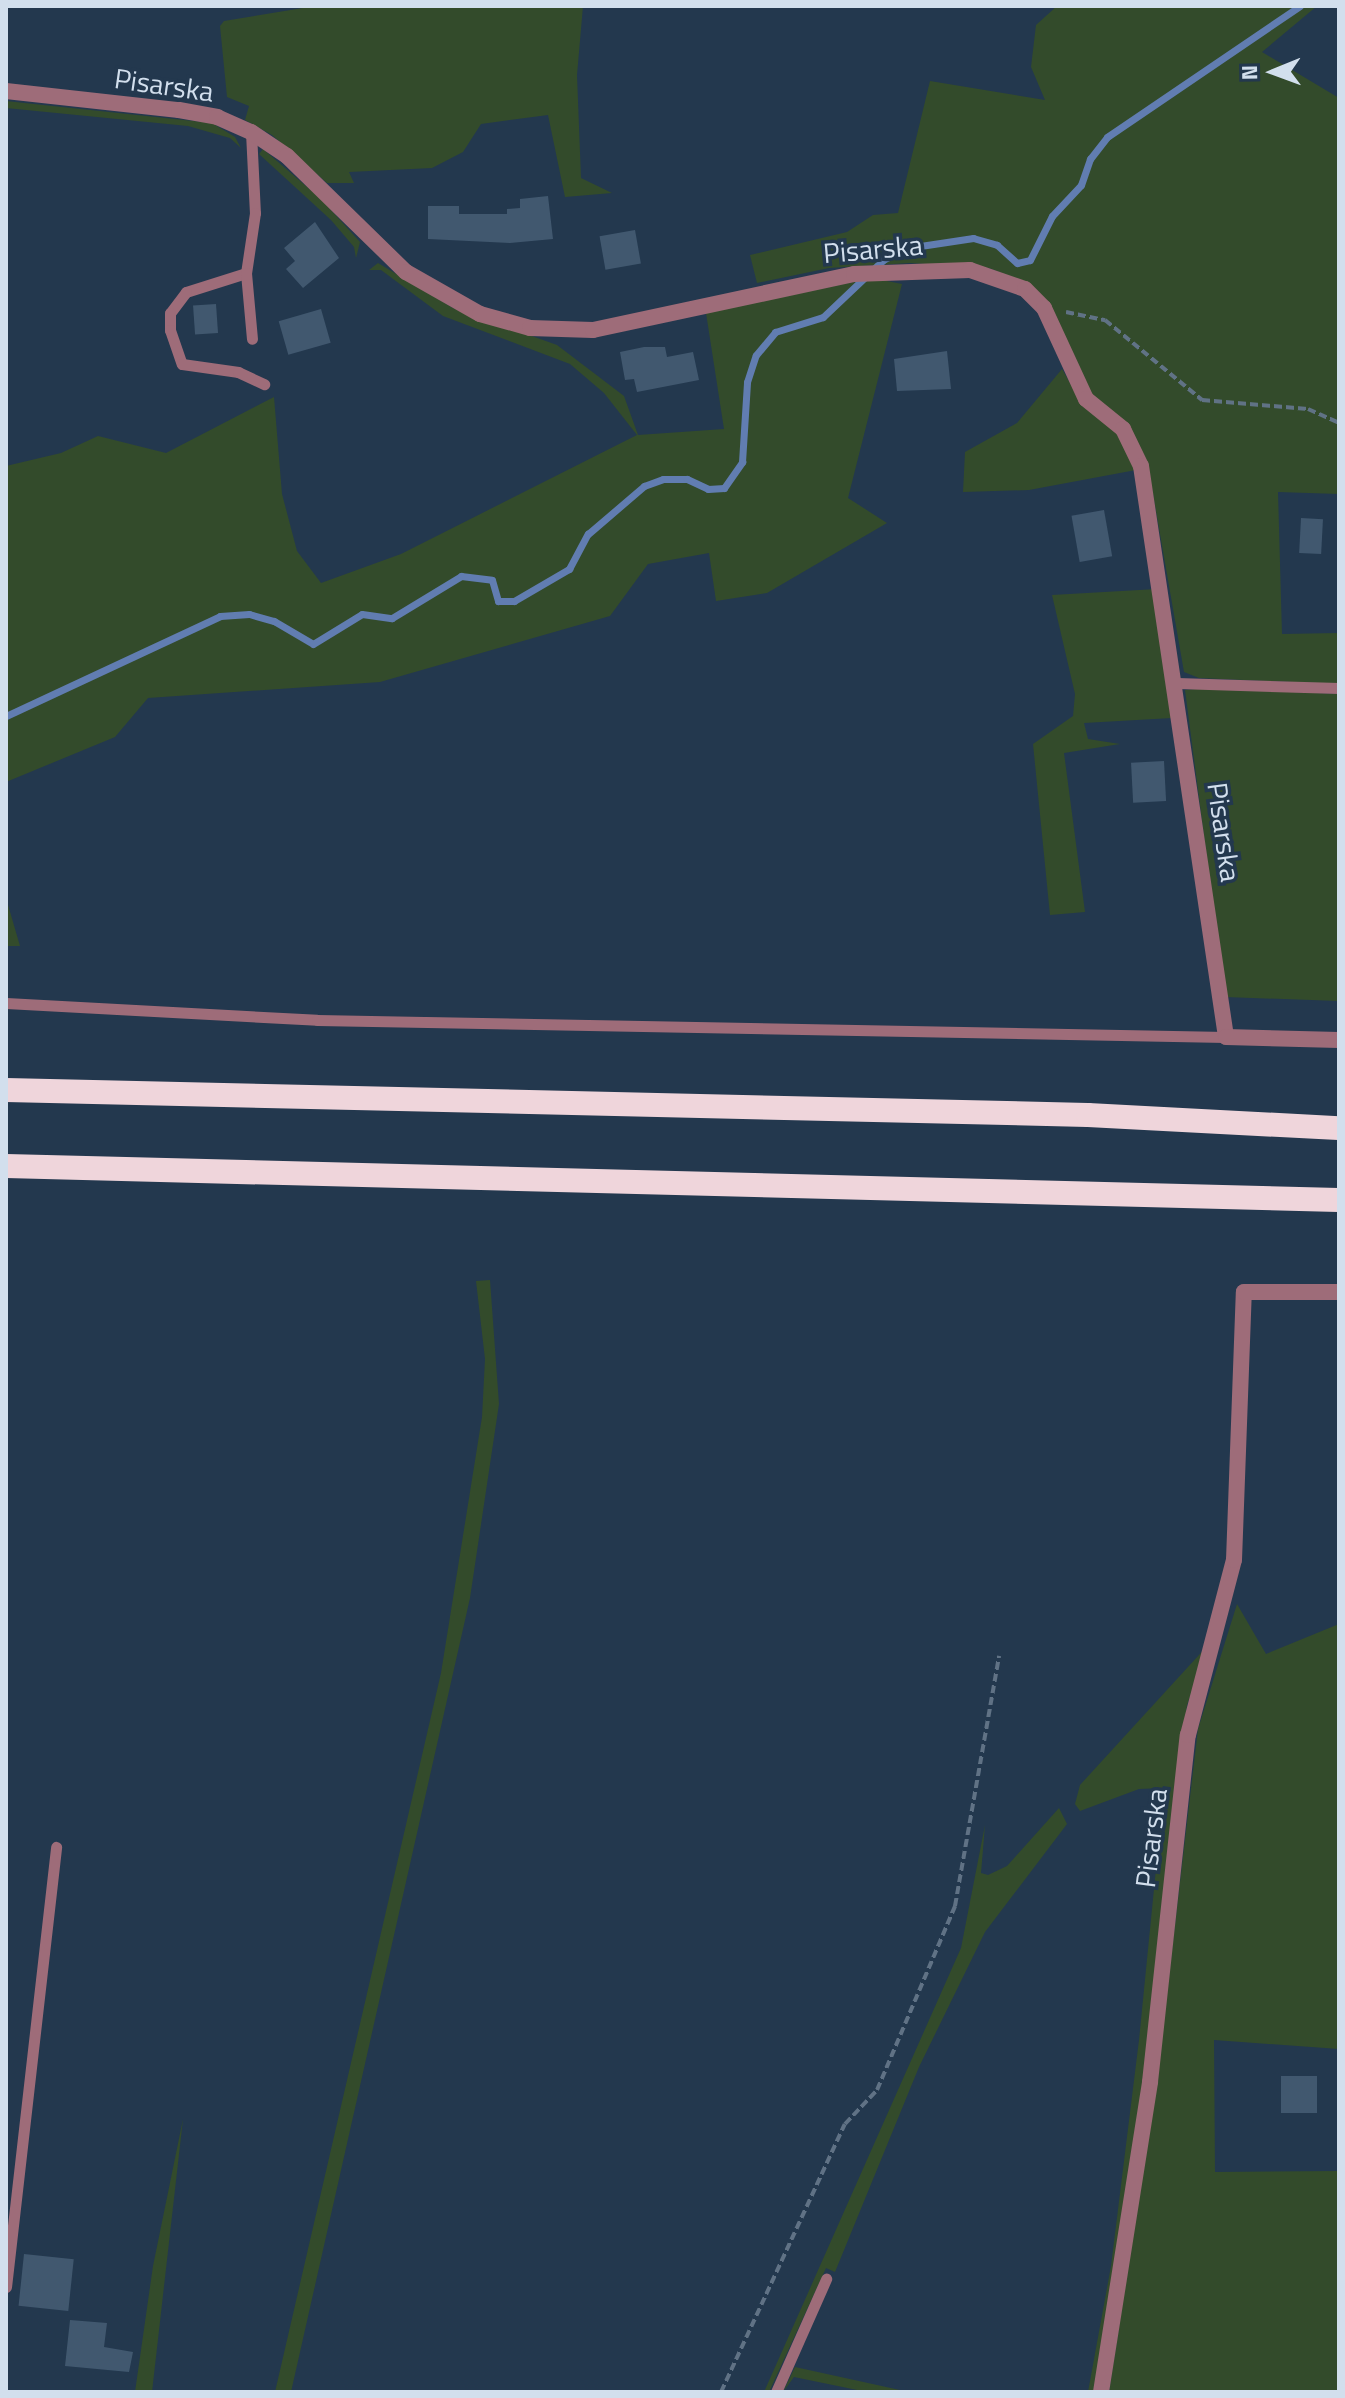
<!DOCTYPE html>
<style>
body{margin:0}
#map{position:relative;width:1345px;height:2398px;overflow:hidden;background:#23384e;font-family:"Titillium Web",sans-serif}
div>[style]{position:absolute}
.green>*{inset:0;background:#334b2b}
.stream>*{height:7px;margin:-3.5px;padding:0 3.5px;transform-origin:3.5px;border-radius:3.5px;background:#617db1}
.building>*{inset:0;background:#41586f;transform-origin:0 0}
.path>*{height:4px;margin-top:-2px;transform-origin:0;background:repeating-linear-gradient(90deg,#607285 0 8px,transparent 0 12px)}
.lane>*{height:11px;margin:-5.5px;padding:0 5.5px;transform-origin:5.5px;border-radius:5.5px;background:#9e6c79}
.street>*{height:16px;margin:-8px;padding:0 8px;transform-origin:8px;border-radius:8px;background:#9e6c79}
.highway>*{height:24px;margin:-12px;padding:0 12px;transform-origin:12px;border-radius:12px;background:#efd5db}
span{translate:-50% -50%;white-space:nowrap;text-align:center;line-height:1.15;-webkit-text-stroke:7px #23384e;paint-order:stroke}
.street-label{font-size:28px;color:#d2dfed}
.frame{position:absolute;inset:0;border:8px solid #d2dfed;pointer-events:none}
.north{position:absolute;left:1233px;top:32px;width:80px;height:80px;-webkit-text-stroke:6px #23384e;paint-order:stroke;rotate:269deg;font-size:22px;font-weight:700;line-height:32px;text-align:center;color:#d2dfed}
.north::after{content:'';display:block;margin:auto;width:28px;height:36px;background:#d2dfed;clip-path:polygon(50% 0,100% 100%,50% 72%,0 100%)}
</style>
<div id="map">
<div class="green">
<div style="clip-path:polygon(315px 6px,583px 6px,577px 75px,581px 178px,612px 193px,565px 197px,548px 115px,481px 124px,463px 152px,432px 168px,349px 172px,354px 183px,327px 183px,272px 135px,245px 120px,249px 106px,227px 97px,220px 26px,224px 21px)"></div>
<div style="clip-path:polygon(1057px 6px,1317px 6px,1262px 52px,1339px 98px,1339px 494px,1278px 492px,1282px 634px,1339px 633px,1339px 684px,1199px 678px,1184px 672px,1152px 488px,1122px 419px,1094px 399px,1027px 283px,989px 268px,910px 263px,829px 268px,757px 283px,750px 255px,847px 232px,873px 215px,898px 213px,930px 81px,1045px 100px,1031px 67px,1036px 25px)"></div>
<div style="clip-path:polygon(6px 101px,212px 123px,235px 137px,241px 148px,230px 138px,188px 126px,6px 108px)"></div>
<div style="clip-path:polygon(263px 149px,321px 199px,360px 242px,356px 258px,354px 247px,331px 220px,259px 154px)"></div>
<div style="clip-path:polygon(378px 263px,453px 308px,557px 345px,624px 396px,638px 435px,724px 429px,706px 313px,872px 278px,902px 284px,848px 498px,887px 523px,767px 593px,716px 601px,709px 553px,648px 564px,610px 616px,380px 682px,148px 698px,115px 737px,6px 782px,6px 466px,61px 453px,98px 436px,166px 453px,274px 397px,282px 494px,297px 551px,321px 583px,401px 554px,637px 435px,604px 393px,570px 364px,443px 316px,381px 270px,369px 270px)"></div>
<div style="clip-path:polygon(1062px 369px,1077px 395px,1113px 426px,1136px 470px,1029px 490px,963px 492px,965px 452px,1017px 423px)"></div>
<div style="clip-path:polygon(1157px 589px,1172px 718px,1084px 723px,1088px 739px,1120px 744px,1064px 753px,1085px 912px,1050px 915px,1033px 744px,1073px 716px,1075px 694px,1052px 595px)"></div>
<div style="clip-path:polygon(1206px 688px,1339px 694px,1339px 1001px,1225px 997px,1185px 690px)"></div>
<div style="clip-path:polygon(6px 898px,20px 946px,6px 946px)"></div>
<div style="clip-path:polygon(490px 1280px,499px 1404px,470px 1598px,291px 2392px,275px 2392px,441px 1673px,482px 1417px,485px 1359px,476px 1281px)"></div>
<div style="clip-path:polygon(1237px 1604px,1266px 1654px,1339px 1624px,1339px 2049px,1214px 2040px,1215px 2172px,1339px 2171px,1339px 2392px,1109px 2392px,1156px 2087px,1198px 1729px)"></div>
<div style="clip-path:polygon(1209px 1644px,1187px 1705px,1147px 2054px,1096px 2392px,1088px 2392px,1111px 2266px,1139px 2040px,1164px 1788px,1139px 1789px,1080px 1811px,1075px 1804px,1080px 1785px)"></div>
<div style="clip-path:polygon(1059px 1808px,1067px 1824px,985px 1932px,919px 2067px,835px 2272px,826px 2268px,769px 2392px,764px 2392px,961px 1948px,985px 1825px,981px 1873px,988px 1875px,1007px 1866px)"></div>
<div style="clip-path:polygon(183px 2119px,152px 2392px,135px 2392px,153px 2266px)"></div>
<div style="clip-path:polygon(795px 2367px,909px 2392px,867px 2392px,794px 2377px,783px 2392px)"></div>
</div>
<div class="stream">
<div style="left:6px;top:716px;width:236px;rotate:-25deg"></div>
<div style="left:220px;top:616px;width:29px;rotate:-4deg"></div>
<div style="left:249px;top:614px;width:26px;rotate:16deg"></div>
<div style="left:274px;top:621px;width:45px;rotate:30.5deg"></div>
<div style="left:313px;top:644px;width:57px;rotate:-31.5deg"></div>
<div style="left:362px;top:614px;width:30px;rotate:8deg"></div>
<div style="left:392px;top:618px;width:81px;rotate:-31.3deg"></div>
<div style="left:461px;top:576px;width:31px;rotate:7deg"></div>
<div style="left:492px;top:580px;width:22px;rotate:74deg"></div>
<div style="left:498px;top:601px;width:16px"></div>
<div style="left:514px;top:601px;width:64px;rotate:-30.2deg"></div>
<div style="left:569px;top:569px;width:40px;rotate:-62deg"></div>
<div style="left:588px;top:534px;width:74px;rotate:-40.6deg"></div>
<div style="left:644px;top:486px;width:20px;rotate:-20deg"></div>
<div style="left:663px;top:479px;width:24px"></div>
<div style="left:687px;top:479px;width:23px;rotate:25deg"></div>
<div style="left:708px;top:489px;width:16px;rotate:-4deg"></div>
<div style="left:724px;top:488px;width:32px;rotate:-55deg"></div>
<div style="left:742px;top:462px;width:80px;rotate:-86.4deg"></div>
<div style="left:747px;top:382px;width:28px;rotate:-72deg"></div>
<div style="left:756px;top:355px;width:30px;rotate:-50deg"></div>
<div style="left:775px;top:332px;width:50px;rotate:-17.4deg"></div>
<div style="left:823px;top:317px;width:83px;rotate:-43.5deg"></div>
<div style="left:883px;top:260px;width:27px;rotate:-27deg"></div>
<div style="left:907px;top:248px;width:67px;rotate:-8.6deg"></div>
<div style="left:973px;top:238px;width:25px;rotate:16deg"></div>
<div style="left:997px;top:245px;width:27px;rotate:42deg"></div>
<div style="left:1017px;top:263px;width:13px;rotate:-13deg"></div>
<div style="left:1030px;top:260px;width:49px;rotate:-63.4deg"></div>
<div style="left:1052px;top:216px;width:42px;rotate:-46.9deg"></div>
<div style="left:1081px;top:185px;width:28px;rotate:-71deg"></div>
<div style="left:1090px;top:159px;width:28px;rotate:-52deg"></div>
<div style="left:1107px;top:137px;width:233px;rotate:-34.2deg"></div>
</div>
<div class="building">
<div style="clip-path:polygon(548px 196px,553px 239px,510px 243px,428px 239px,428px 206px,459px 206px,459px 214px,507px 214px,507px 209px,520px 208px,520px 199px)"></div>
<div style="clip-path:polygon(315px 222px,339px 258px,303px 288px,286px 269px,295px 261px,284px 248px)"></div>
<div style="left:635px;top:230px;width:34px;height:36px;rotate:80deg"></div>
<div style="left:216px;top:304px;width:29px;height:23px;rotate:86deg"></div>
<div style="left:321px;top:309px;width:35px;height:44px;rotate:74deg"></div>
<div style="clip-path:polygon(644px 347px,665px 347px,667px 357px,693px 352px,699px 380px,637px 392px,634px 379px,625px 380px,620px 352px)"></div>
<div style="clip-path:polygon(947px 351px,951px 389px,897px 391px,894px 359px)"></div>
<div style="left:1104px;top:510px;width:47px;height:33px;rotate:80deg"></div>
<div style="left:1301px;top:518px;width:22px;height:35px;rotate:3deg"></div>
<div style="left:1164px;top:761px;width:40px;height:33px;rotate:87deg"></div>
<div style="left:1281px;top:2076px;width:36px;height:37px"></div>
<div style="left:24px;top:2254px;width:50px;height:52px;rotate:6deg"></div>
<div style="clip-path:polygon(70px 2320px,107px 2323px,104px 2347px,133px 2352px,129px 2372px,65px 2366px)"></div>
</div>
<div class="path">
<div style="left:1066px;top:312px;width:40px;rotate:12deg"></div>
<div style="left:1105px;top:320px;width:126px;rotate:39.5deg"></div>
<div style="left:1202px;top:400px;width:106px;rotate:4.9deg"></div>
<div style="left:1308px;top:409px;width:34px;rotate:24deg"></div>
<div style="left:721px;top:2392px;width:295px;rotate:-65.2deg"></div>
<div style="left:845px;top:2124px;width:47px;rotate:-46.7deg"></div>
<div style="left:877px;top:2090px;width:200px;rotate:-67deg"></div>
<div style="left:955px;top:1906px;width:254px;rotate:-80deg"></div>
</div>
<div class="lane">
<div style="left:251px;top:132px;width:81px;rotate:87.2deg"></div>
<div style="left:255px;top:213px;width:61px;rotate:98.5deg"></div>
<div style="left:246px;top:273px;width:63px;rotate:162.4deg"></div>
<div style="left:186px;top:292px;width:26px;rotate:127deg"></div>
<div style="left:170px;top:313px;width:17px;rotate:90deg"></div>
<div style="left:170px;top:330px;width:36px;rotate:71deg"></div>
<div style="left:182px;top:364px;width:57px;rotate:8.1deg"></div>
<div style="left:238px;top:372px;width:29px;rotate:25deg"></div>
<div style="left:246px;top:273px;width:66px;rotate:84.8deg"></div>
<div style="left:1177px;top:683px;width:162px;rotate:1.8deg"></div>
<div style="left:6px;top:1003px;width:311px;rotate:3.1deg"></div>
<div style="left:317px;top:1020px;width:909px;rotate:1.07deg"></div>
<div style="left:6px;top:2287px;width:443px;rotate:-83.5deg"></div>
<div style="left:776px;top:2392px;width:124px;rotate:-66.1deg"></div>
</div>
<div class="street">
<div style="left:6px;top:91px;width:174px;rotate:6.3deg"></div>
<div style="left:179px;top:110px;width:39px;rotate:10deg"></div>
<div style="left:217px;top:117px;width:37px;rotate:24deg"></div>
<div style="left:251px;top:132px;width:43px;rotate:33.7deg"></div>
<div style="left:287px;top:156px;width:166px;rotate:44.3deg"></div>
<div style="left:406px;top:272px;width:85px;rotate:29.6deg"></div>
<div style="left:480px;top:314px;width:52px;rotate:15.6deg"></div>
<div style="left:530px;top:328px;width:63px;rotate:1.8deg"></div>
<div style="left:593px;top:330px;width:267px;rotate:-12.1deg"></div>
<div style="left:854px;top:274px;width:116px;rotate:-2deg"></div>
<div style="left:970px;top:270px;width:58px;rotate:19.1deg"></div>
<div style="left:1025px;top:289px;width:27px;rotate:45deg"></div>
<div style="left:1044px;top:308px;width:100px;rotate:65.2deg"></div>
<div style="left:1086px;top:399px;width:48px;rotate:39deg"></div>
<div style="left:1123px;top:429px;width:41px;rotate:64.1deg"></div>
<div style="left:1141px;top:466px;width:577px;rotate:81.53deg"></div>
<div style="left:1226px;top:1037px;width:113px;rotate:1.5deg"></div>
<div style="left:1101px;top:2392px;width:314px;rotate:-81deg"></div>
<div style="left:1150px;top:2082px;width:349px;rotate:-83.8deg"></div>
<div style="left:1188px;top:1735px;width:181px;rotate:-75.3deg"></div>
<div style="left:1234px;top:1560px;width:268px;rotate:-87.9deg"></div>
<div style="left:1244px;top:1292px;width:95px"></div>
</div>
<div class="highway">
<div style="left:6px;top:1090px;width:1082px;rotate:1.32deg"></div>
<div style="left:1088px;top:1115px;width:251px;rotate:3deg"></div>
<div style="left:6px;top:1166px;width:1333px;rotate:1.46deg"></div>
</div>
<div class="street-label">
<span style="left:164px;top:85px;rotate:8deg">Pisarska</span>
<span style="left:873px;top:249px;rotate:-5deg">Pisarska</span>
<span style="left:1224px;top:832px;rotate:82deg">Pisarska</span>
<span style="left:1151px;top:1838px;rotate:-83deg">Pisarska</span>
</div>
<div class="frame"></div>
<div class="north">N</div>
</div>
